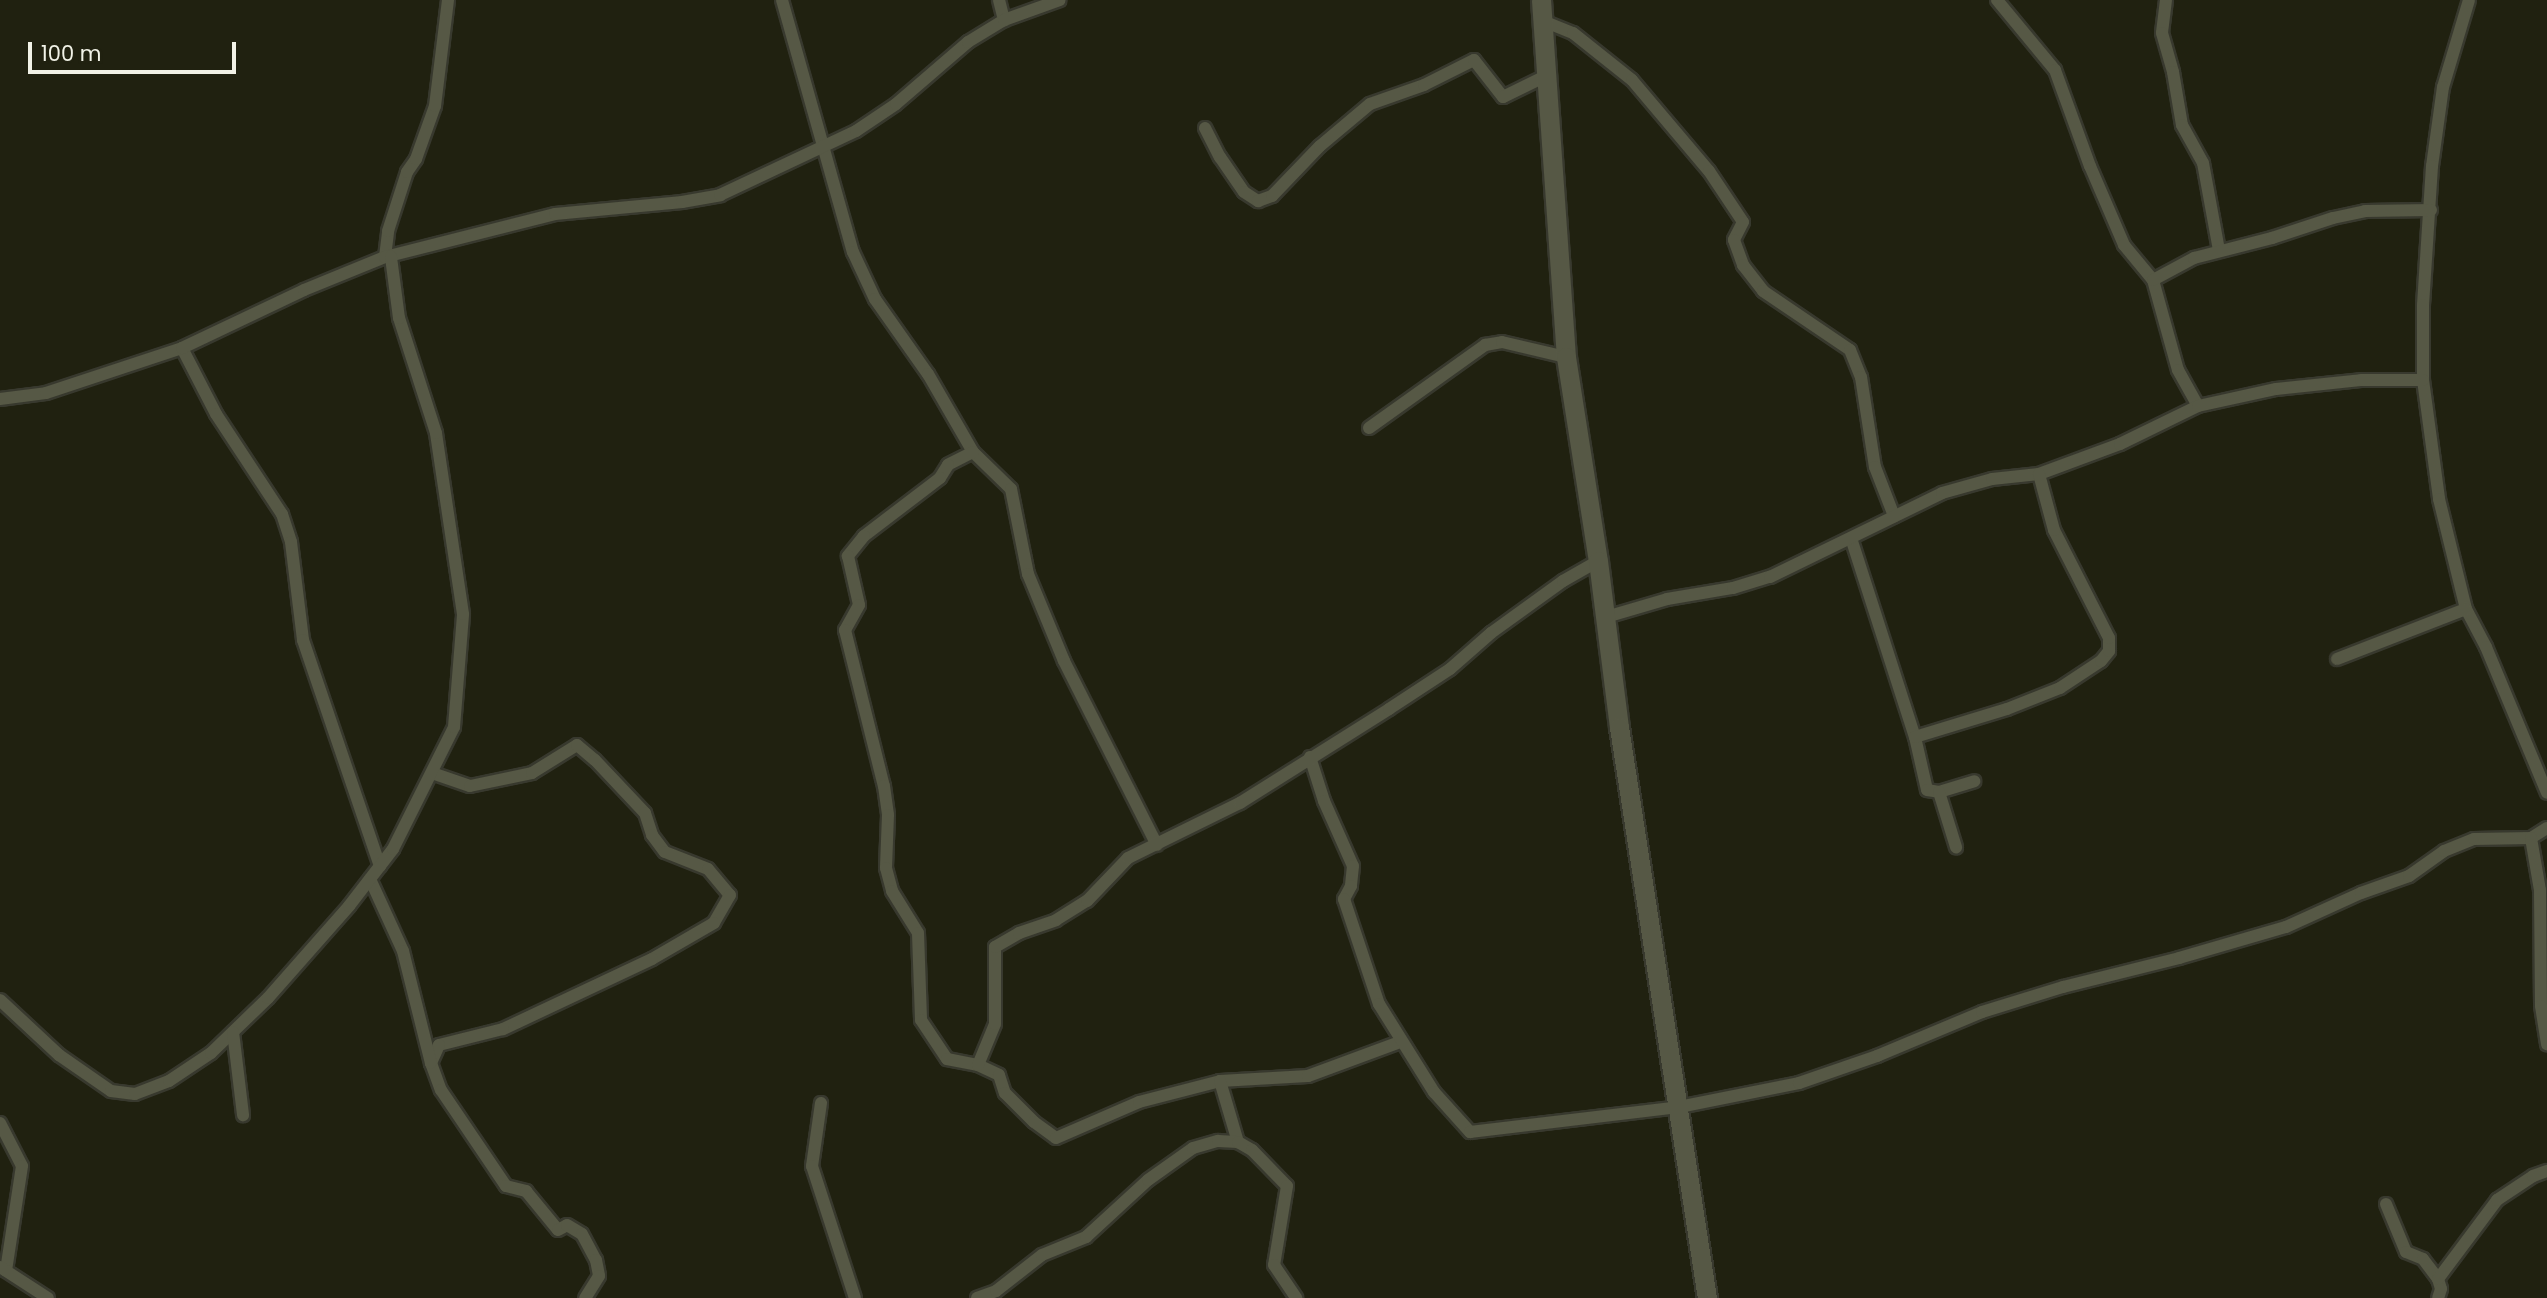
<!DOCTYPE html>
<style>
body{margin:0}
#map{position:relative;width:2547px;height:1298px;overflow:hidden;background:#202110;font-family:Poppins,sans-serif}
div>[style]{position:absolute}
.roads{filter:drop-shadow(2px 0 #38392e) drop-shadow(-2px 0 #38392e) drop-shadow(0 2px #38392e) drop-shadow(0 -2px #38392e)}
.minor>*{height:12px;margin:-6px;padding:0 6px;transform-origin:6px;border-radius:6px;background:#565845}
.secondary>*{height:19px;margin:-9.5px;padding:0 9.5px;transform-origin:9.5px;border-radius:9.5px;background:#565845}
span{translate:-50% -50%;white-space:nowrap;text-align:center;line-height:1.15;-webkit-text-stroke:7px #202110;paint-order:stroke}
.scale{position:absolute;left:28px;top:42px;width:208px;height:32px;box-sizing:border-box;border:4px solid #f1f2e7;border-top:0;padding-left:9px;font-size:21px;line-height:24px;white-space:nowrap;color:#f1f2e7;-webkit-text-stroke:5px #202110;paint-order:stroke}
</style>
<div id="map">
<div class="roads">
<div class="minor">
<div style="left:782px;top:0;width:262px;rotate:74.3deg"></div>
<div style="left:853px;top:252px;width:52px;rotate:64.9deg"></div>
<div style="left:875px;top:299px;width:92px;rotate:54.8deg"></div>
<div style="left:928px;top:374px;width:90px;rotate:60deg"></div>
<div style="left:973px;top:452px;width:53px;rotate:44.2deg"></div>
<div style="left:1011px;top:489px;width:87px;rotate:78.7deg"></div>
<div style="left:1028px;top:574px;width:94px;rotate:67.5deg"></div>
<div style="left:1064px;top:661px;width:206px;rotate:63.2deg"></div>
<div style="left:999px;top:0;width:21px;rotate:76deg"></div>
<div style="left:1997px;top:0;width:91px;rotate:50.4deg"></div>
<div style="left:2055px;top:70px;width:102px;rotate:70deg"></div>
<div style="left:2090px;top:166px;width:86px;rotate:66.7deg"></div>
<div style="left:2124px;top:245px;width:45px;rotate:50.4deg"></div>
<div style="left:2153px;top:280px;width:93px;rotate:74.5deg"></div>
<div style="left:2178px;top:370px;width:41px;rotate:60.9deg"></div>
<div style="left:2166px;top:0;width:33px;rotate:97deg"></div>
<div style="left:2162px;top:33px;width:41px;rotate:74.2deg"></div>
<div style="left:2173px;top:72px;width:54px;rotate:80.4deg"></div>
<div style="left:2182px;top:125px;width:43px;rotate:61.1deg"></div>
<div style="left:2203px;top:163px;width:88px;rotate:79.6deg"></div>
<div style="left:2469px;top:0;width:91px;rotate:106.6deg"></div>
<div style="left:2443px;top:87px;width:80px;rotate:97.9deg"></div>
<div style="left:2432px;top:166px;width:139px;rotate:93.7deg"></div>
<div style="left:2423px;top:305px;width:75px;rotate:90deg"></div>
<div style="left:2423px;top:380px;width:120px;rotate:82.3deg"></div>
<div style="left:2439px;top:499px;width:113px;rotate:76.2deg"></div>
<div style="left:2466px;top:609px;width:43px;rotate:62.2deg"></div>
<div style="left:2486px;top:647px;width:158px;rotate:67.3deg"></div>
<div style="left:1543px;top:21px;width:32px;rotate:22deg"></div>
<div style="left:1573px;top:33px;width:75px;rotate:38.5deg"></div>
<div style="left:1632px;top:80px;width:119px;rotate:49.8deg"></div>
<div style="left:1709px;top:171px;width:61px;rotate:56.3deg"></div>
<div style="left:1743px;top:222px;width:20px;rotate:117deg"></div>
<div style="left:1734px;top:240px;width:27px;rotate:70deg"></div>
<div style="left:1743px;top:265px;width:33px;rotate:52deg"></div>
<div style="left:1763px;top:291px;width:105px;rotate:34.1deg"></div>
<div style="left:1850px;top:350px;width:29px;rotate:68deg"></div>
<div style="left:1861px;top:377px;width:91px;rotate:81.2deg"></div>
<div style="left:1875px;top:467px;width:53px;rotate:68.8deg"></div>
<div style="left:1205px;top:128px;width:33px;rotate:63deg"></div>
<div style="left:1220px;top:157px;width:42px;rotate:55.6deg"></div>
<div style="left:1244px;top:192px;width:17px;rotate:33deg"></div>
<div style="left:1258px;top:201px;width:15px;rotate:-20deg"></div>
<div style="left:1272px;top:196px;width:69px;rotate:-46.2deg"></div>
<div style="left:1320px;top:146px;width:65px;rotate:-40deg"></div>
<div style="left:1370px;top:104px;width:57px;rotate:-19.4deg"></div>
<div style="left:1424px;top:85px;width:56px;rotate:-26.6deg"></div>
<div style="left:1474px;top:60px;width:47px;rotate:51.9deg"></div>
<div style="left:1503px;top:97px;width:50px;rotate:-26.1deg"></div>
<div style="left:385px;top:257px;width:26px;rotate:-83deg"></div>
<div style="left:388px;top:231px;width:62px;rotate:-72.1deg"></div>
<div style="left:407px;top:172px;width:16px;rotate:-55deg"></div>
<div style="left:416px;top:159px;width:56px;rotate:-70.3deg"></div>
<div style="left:435px;top:106px;width:107px;rotate:-83deg"></div>
<div style="left:2153px;top:280px;width:47px;rotate:-28.2deg"></div>
<div style="left:2194px;top:258px;width:81px;rotate:-14.4deg"></div>
<div style="left:2272px;top:238px;width:64px;rotate:-18.2deg"></div>
<div style="left:2333px;top:218px;width:33px;rotate:-12deg"></div>
<div style="left:2365px;top:211px;width:66px;rotate:-0.9deg"></div>
<div style="left:182px;top:348px;width:74px;rotate:62.7deg"></div>
<div style="left:216px;top:414px;width:120px;rotate:56.6deg"></div>
<div style="left:282px;top:514px;width:29px;rotate:72deg"></div>
<div style="left:291px;top:542px;width:99px;rotate:83deg"></div>
<div style="left:303px;top:640px;width:239px;rotate:71.2deg"></div>
<div style="left:0;top:399px;width:46px;rotate:-7.4deg"></div>
<div style="left:46px;top:393px;width:143px;rotate:-18.3deg"></div>
<div style="left:182px;top:348px;width:135px;rotate:-25.4deg"></div>
<div style="left:304px;top:290px;width:87px;rotate:-22.2deg"></div>
<div style="left:385px;top:257px;width:175px;rotate:-14.2deg"></div>
<div style="left:555px;top:214px;width:128px;rotate:-5.4deg"></div>
<div style="left:682px;top:202px;width:39px;rotate:-10deg"></div>
<div style="left:720px;top:195px;width:150px;rotate:-25.2deg"></div>
<div style="left:856px;top:131px;width:48px;rotate:-34deg"></div>
<div style="left:896px;top:104px;width:95px;rotate:-40.7deg"></div>
<div style="left:968px;top:42px;width:42px;rotate:-31.4deg"></div>
<div style="left:1004px;top:20px;width:59px;rotate:-19.7deg"></div>
<div style="left:1369px;top:428px;width:143px;rotate:-35.6deg"></div>
<div style="left:1485px;top:345px;width:17px;rotate:-10deg"></div>
<div style="left:1502px;top:342px;width:66px;rotate:13.2deg"></div>
<div style="left:973px;top:452px;width:28px;rotate:153deg"></div>
<div style="left:948px;top:465px;width:15px;rotate:122deg"></div>
<div style="left:940px;top:478px;width:96px;rotate:142.7deg"></div>
<div style="left:864px;top:536px;width:26px;rotate:129deg"></div>
<div style="left:848px;top:556px;width:50px;rotate:77.3deg"></div>
<div style="left:859px;top:605px;width:29px;rotate:119deg"></div>
<div style="left:845px;top:630px;width:161px;rotate:76deg"></div>
<div style="left:884px;top:786px;width:29px;rotate:82deg"></div>
<div style="left:888px;top:815px;width:53px;rotate:92.2deg"></div>
<div style="left:886px;top:868px;width:24px;rotate:75deg"></div>
<div style="left:892px;top:891px;width:49px;rotate:58.2deg"></div>
<div style="left:918px;top:933px;width:87px;rotate:88deg"></div>
<div style="left:921px;top:1020px;width:47px;rotate:56.3deg"></div>
<div style="left:947px;top:1059px;width:32px;rotate:11deg"></div>
<div style="left:978px;top:1065px;width:23px;rotate:25deg"></div>
<div style="left:999px;top:1075px;width:19px;rotate:72deg"></div>
<div style="left:1005px;top:1093px;width:41px;rotate:45deg"></div>
<div style="left:1034px;top:1122px;width:27px;rotate:36deg"></div>
<div style="left:1056px;top:1138px;width:90px;rotate:-23.4deg"></div>
<div style="left:1139px;top:1102px;width:84px;rotate:-14.5deg"></div>
<div style="left:1220px;top:1081px;width:88px;rotate:-3.3deg"></div>
<div style="left:1308px;top:1076px;width:98px;rotate:-20.3deg"></div>
<div style="left:1851px;top:538px;width:209px;rotate:72.2deg"></div>
<div style="left:1915px;top:737px;width:54px;rotate:77.2deg"></div>
<div style="left:1927px;top:790px;width:12px;rotate:9deg"></div>
<div style="left:1939px;top:792px;width:37px;rotate:-17deg"></div>
<div style="left:1606px;top:617px;width:64px;rotate:-16.4deg"></div>
<div style="left:1667px;top:599px;width:67px;rotate:-9.5deg"></div>
<div style="left:1733px;top:588px;width:39px;rotate:-17deg"></div>
<div style="left:1770px;top:577px;width:191px;rotate:-26deg"></div>
<div style="left:1942px;top:493px;width:52px;rotate:-15.6deg"></div>
<div style="left:1992px;top:479px;width:47px;rotate:-6.1deg"></div>
<div style="left:2039px;top:474px;width:86px;rotate:-20.3deg"></div>
<div style="left:2120px;top:444px;width:87px;rotate:-26deg"></div>
<div style="left:2198px;top:406px;width:80px;rotate:-12.3deg"></div>
<div style="left:2276px;top:389px;width:85px;rotate:-6deg"></div>
<div style="left:2361px;top:380px;width:62px"></div>
<div style="left:2337px;top:659px;width:138px;rotate:-21.2deg"></div>
<div style="left:1915px;top:737px;width:96px;rotate:-16.9deg"></div>
<div style="left:2007px;top:709px;width:57px;rotate:-21.6deg"></div>
<div style="left:2060px;top:688px;width:49px;rotate:-33.4deg"></div>
<div style="left:2101px;top:661px;width:13px;rotate:-51deg"></div>
<div style="left:2109px;top:651px;width:13px;rotate:-90deg"></div>
<div style="left:2109px;top:638px;width:121px;rotate:-117deg"></div>
<div style="left:2054px;top:530px;width:58px;rotate:-105deg"></div>
<div style="left:1310px;top:757px;width:46px;rotate:72.3deg"></div>
<div style="left:1324px;top:801px;width:71px;rotate:66deg"></div>
<div style="left:1353px;top:866px;width:20px;rotate:96deg"></div>
<div style="left:1351px;top:886px;width:15px;rotate:118deg"></div>
<div style="left:1344px;top:899px;width:111px;rotate:71.6deg"></div>
<div style="left:1379px;top:1004px;width:104px;rotate:58deg"></div>
<div style="left:1434px;top:1092px;width:54px;rotate:48deg"></div>
<div style="left:1470px;top:1132px;width:210px;rotate:-6.8deg"></div>
<div style="left:1679px;top:1107px;width:122px;rotate:-11.3deg"></div>
<div style="left:1799px;top:1083px;width:83px;rotate:-19.1deg"></div>
<div style="left:1877px;top:1056px;width:114px;rotate:-22.7deg"></div>
<div style="left:1982px;top:1012px;width:85px;rotate:-17.2deg"></div>
<div style="left:2063px;top:987px;width:120px;rotate:-14deg"></div>
<div style="left:2179px;top:958px;width:111px;rotate:-16.2deg"></div>
<div style="left:2286px;top:927px;width:82px;rotate:-24.4deg"></div>
<div style="left:2361px;top:893px;width:51px;rotate:-19.5deg"></div>
<div style="left:2409px;top:876px;width:43px;rotate:-35.5deg"></div>
<div style="left:2444px;top:851px;width:32px;rotate:-22deg"></div>
<div style="left:2474px;top:839px;width:57px;rotate:-1deg"></div>
<div style="left:2531px;top:838px;width:19px;rotate:-32deg"></div>
<div style="left:432px;top:773px;width:40px;rotate:18.9deg"></div>
<div style="left:470px;top:786px;width:63px;rotate:-11.8deg"></div>
<div style="left:532px;top:773px;width:53px;rotate:-31.9deg"></div>
<div style="left:577px;top:745px;width:23px;rotate:40deg"></div>
<div style="left:595px;top:760px;width:73px;rotate:46.7deg"></div>
<div style="left:645px;top:813px;width:23px;rotate:72deg"></div>
<div style="left:652px;top:835px;width:21px;rotate:53deg"></div>
<div style="left:665px;top:852px;width:46px;rotate:21.6deg"></div>
<div style="left:708px;top:869px;width:34px;rotate:50deg"></div>
<div style="left:730px;top:895px;width:32px;rotate:120deg"></div>
<div style="left:714px;top:923px;width:72px;rotate:149.9deg"></div>
<div style="left:652px;top:959px;width:165px;rotate:154.8deg"></div>
<div style="left:503px;top:1029px;width:66px;rotate:166deg"></div>
<div style="left:439px;top:1045px;width:20px;rotate:114deg"></div>
<div style="left:431px;top:1063px;width:29px;rotate:70deg"></div>
<div style="left:441px;top:1090px;width:116px;rotate:55.9deg"></div>
<div style="left:506px;top:1186px;width:21px;rotate:14deg"></div>
<div style="left:526px;top:1191px;width:50px;rotate:50.6deg"></div>
<div style="left:558px;top:1230px;width:10px;rotate:-29deg"></div>
<div style="left:567px;top:1225px;width:17px;rotate:31deg"></div>
<div style="left:582px;top:1234px;width:30px;rotate:62deg"></div>
<div style="left:596px;top:1260px;width:16px;rotate:79deg"></div>
<div style="left:599px;top:1276px;width:26px;rotate:122deg"></div>
<div style="left:1939px;top:792px;width:58px;rotate:72.8deg"></div>
<div style="left:2531px;top:838px;width:53px;rotate:80.2deg"></div>
<div style="left:2540px;top:890px;width:116px;rotate:89.5deg"></div>
<div style="left:2541px;top:1006px;width:39px;rotate:81deg"></div>
<div style="left:370px;top:879px;width:79px;rotate:65.4deg"></div>
<div style="left:403px;top:951px;width:115px;rotate:76deg"></div>
<div style="left:0;top:1000px;width:81px;rotate:43deg"></div>
<div style="left:59px;top:1055px;width:63px;rotate:34.7deg"></div>
<div style="left:111px;top:1091px;width:24px;rotate:7deg"></div>
<div style="left:135px;top:1094px;width:36px;rotate:-21deg"></div>
<div style="left:169px;top:1081px;width:50px;rotate:-33.7deg"></div>
<div style="left:211px;top:1053px;width:79px;rotate:-44deg"></div>
<div style="left:268px;top:998px;width:123px;rotate:-48.6deg"></div>
<div style="left:349px;top:906px;width:72px;rotate:-52.3deg"></div>
<div style="left:393px;top:849px;width:136px;rotate:-63.4deg"></div>
<div style="left:454px;top:727px;width:113px;rotate:-85.4deg"></div>
<div style="left:463px;top:614px;width:183px;rotate:-98.5deg"></div>
<div style="left:436px;top:433px;width:121px;rotate:-107.8deg"></div>
<div style="left:399px;top:318px;width:62px;rotate:-97.5deg"></div>
<div style="left:233px;top:1032px;width:84px;rotate:83.1deg"></div>
<div style="left:978px;top:1065px;width:44px;rotate:-67.5deg"></div>
<div style="left:995px;top:1024px;width:77px;rotate:-90deg"></div>
<div style="left:995px;top:947px;width:28px;rotate:-30deg"></div>
<div style="left:1019px;top:933px;width:39px;rotate:-19deg"></div>
<div style="left:1056px;top:920px;width:36px;rotate:-32deg"></div>
<div style="left:1087px;top:901px;width:59px;rotate:-46.4deg"></div>
<div style="left:1128px;top:858px;width:125px;rotate:-26.2deg"></div>
<div style="left:1240px;top:803px;width:176px;rotate:-32.2deg"></div>
<div style="left:1389px;top:709px;width:73px;rotate:-33.3deg"></div>
<div style="left:1450px;top:669px;width:55px;rotate:-41.3deg"></div>
<div style="left:1491px;top:633px;width:89px;rotate:-35.8deg"></div>
<div style="left:1563px;top:581px;width:40px;rotate:-29.7deg"></div>
<div style="left:1220px;top:1081px;width:64px;rotate:73.6deg"></div>
<div style="left:821px;top:1103px;width:64px;rotate:98.1deg"></div>
<div style="left:812px;top:1166px;width:139px;rotate:72deg"></div>
<div style="left:0;top:1123px;width:48px;rotate:62.9deg"></div>
<div style="left:22px;top:1166px;width:106px;rotate:98.7deg"></div>
<div style="left:2386px;top:1204px;width:52px;rotate:67.4deg"></div>
<div style="left:2406px;top:1252px;width:18px;rotate:22deg"></div>
<div style="left:2423px;top:1259px;width:25px;rotate:53deg"></div>
<div style="left:2438px;top:1279px;width:10px;rotate:73deg"></div>
<div style="left:2441px;top:1289px;width:9px;rotate:108deg"></div>
<div style="left:0;top:1267px;width:57px;rotate:32.9deg"></div>
<div style="left:2438px;top:1279px;width:99px;rotate:-53.2deg"></div>
<div style="left:2497px;top:1200px;width:43px;rotate:-33.7deg"></div>
<div style="left:2533px;top:1176px;width:15px;rotate:-20deg"></div>
<div style="left:977px;top:1298px;width:20px;rotate:-20deg"></div>
<div style="left:996px;top:1291px;width:58px;rotate:-38deg"></div>
<div style="left:1042px;top:1255px;width:48px;rotate:-22.2deg"></div>
<div style="left:1086px;top:1237px;width:84px;rotate:-42.6deg"></div>
<div style="left:1148px;top:1180px;width:55px;rotate:-35.4deg"></div>
<div style="left:1193px;top:1148px;width:26px;rotate:-16deg"></div>
<div style="left:1218px;top:1141px;width:20px;rotate:3deg"></div>
<div style="left:1238px;top:1142px;width:16px;rotate:30deg"></div>
<div style="left:1252px;top:1150px;width:50px;rotate:45.8deg"></div>
<div style="left:1287px;top:1186px;width:80px;rotate:99.3deg"></div>
<div style="left:1274px;top:1265px;width:40px;rotate:56deg"></div>
</div>
<div class="secondary">
<div style="left:1541px;top:0;width:358px;rotate:86deg"></div>
<div style="left:1566px;top:357px;width:206px;rotate:81.1deg"></div>
<div style="left:1598px;top:561px;width:167px;rotate:82.8deg"></div>
<div style="left:1619px;top:727px;width:578px;rotate:81.24deg"></div>
</div>
</div>
<div class="scale">100 m</div>
</div>
